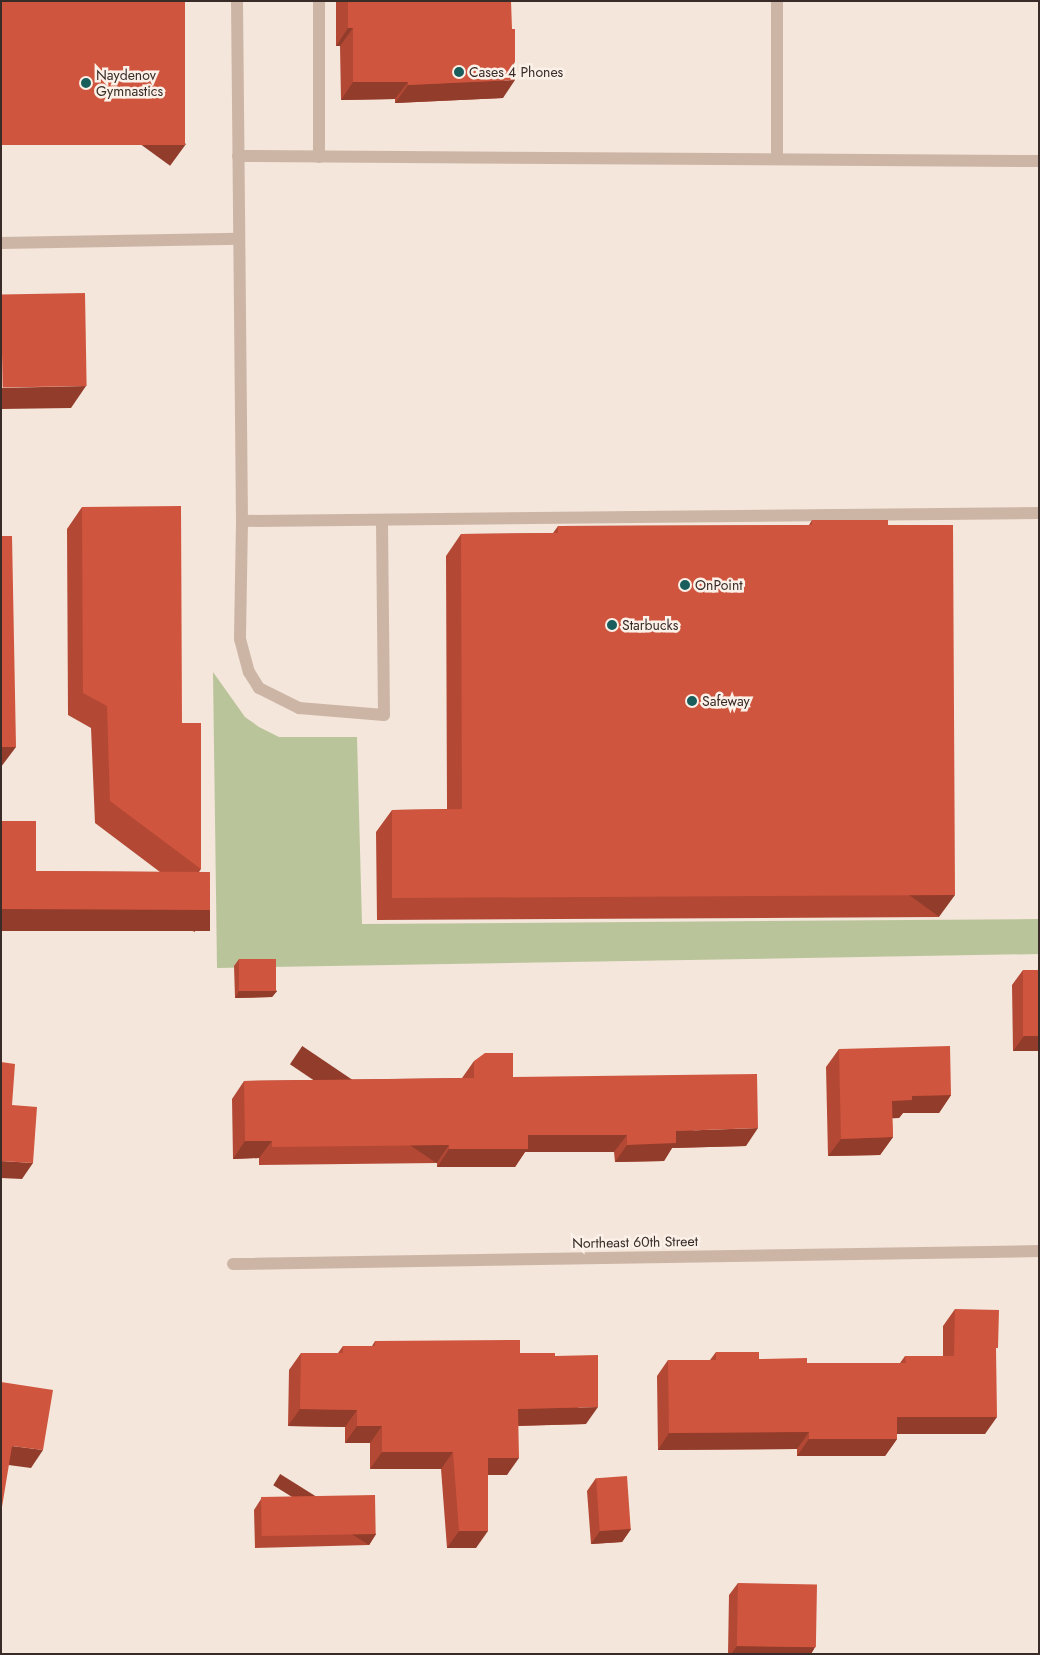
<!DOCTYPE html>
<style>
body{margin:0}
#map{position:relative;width:1040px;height:1655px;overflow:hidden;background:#f4e6db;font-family:Jost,sans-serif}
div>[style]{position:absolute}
.green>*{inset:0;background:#bac49a}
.service>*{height:12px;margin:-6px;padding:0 6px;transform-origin:6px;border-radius:6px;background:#cdb5a6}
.minor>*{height:12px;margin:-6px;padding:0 6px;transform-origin:6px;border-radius:6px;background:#cdb5a6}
.wall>*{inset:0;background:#b34935}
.shaded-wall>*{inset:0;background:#923c2b;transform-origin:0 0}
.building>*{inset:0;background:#d0553e;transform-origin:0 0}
.dots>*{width:14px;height:14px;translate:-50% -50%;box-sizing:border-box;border:2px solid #fbf1e8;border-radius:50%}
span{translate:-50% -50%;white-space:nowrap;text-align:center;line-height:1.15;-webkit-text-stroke:5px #fbf1e8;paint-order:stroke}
.poi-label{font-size:14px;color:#392b28}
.left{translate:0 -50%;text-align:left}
.street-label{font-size:14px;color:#392b28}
.frame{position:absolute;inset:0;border:2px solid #392b28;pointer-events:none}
</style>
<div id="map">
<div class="green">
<div style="clip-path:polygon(213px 672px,245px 717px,259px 727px,279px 737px,357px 737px,362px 924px,1039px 919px,1039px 954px,217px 968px)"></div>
</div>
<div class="service">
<div style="left:237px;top:1px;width:520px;rotate:89.45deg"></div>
<div style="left:242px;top:521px;width:118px;rotate:91deg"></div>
<div style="left:240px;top:639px;width:34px;rotate:75deg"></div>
<div style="left:249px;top:672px;width:19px;rotate:58deg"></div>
<div style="left:259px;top:688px;width:45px;rotate:26.6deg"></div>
<div style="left:299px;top:708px;width:85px;rotate:4.7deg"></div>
<div style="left:384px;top:715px;width:195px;rotate:-90.6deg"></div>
<div style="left:319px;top:1px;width:156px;rotate:90deg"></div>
<div style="left:777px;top:1px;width:157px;rotate:90deg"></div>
<div style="left:238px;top:156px;width:801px;rotate:0.36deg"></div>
<div style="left:1px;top:243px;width:238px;rotate:-1deg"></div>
<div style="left:242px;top:521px;width:797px;rotate:-0.58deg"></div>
</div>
<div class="minor">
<div style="left:233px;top:1264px;width:806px;rotate:-0.92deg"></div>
</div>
<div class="wall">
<div style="clip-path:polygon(336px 1px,511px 1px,503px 98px,395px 103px,395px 99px,341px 100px,340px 46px,336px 46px)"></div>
<div style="clip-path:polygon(82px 507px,182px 723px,201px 869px,199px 872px,195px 932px,36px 871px,160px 872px,95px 823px,91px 728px,68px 715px,67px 529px)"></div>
<div style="clip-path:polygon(812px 520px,888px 525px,939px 917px,377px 920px,376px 832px,392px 810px,447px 809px,446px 556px,461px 534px,553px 533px,558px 526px,809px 525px)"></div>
<div style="clip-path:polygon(239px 959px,277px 991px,272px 997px,235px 998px,234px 966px)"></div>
<div style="clip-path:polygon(1023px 970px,1039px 1051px,1013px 1051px,1012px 985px)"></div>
<div style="clip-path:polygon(839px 1049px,951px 1095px,939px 1113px,903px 1113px,899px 1118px,892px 1118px,893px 1137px,880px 1155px,828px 1156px,826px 1067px)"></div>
<div style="clip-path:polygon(474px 1061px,513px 1077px,746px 1146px,672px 1148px,664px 1161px,615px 1162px,614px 1152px,525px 1152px,515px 1167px,437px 1167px,437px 1163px,259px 1165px,259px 1158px,233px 1159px,232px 1099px,244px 1081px,462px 1078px)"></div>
<div style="clip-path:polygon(955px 1309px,996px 1351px,985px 1434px,897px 1434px,897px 1439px,885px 1456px,797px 1456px,797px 1449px,658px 1450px,657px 1376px,668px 1360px,710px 1360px,716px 1352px,759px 1359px,807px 1363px,900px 1363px,905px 1356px,943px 1356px,943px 1326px)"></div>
<div style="clip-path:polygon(375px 1341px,555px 1356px,586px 1424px,518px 1426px,507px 1475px,488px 1475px,476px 1548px,447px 1548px,441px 1469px,370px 1469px,370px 1443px,345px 1443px,345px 1427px,288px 1426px,289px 1370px,301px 1353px,338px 1353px,343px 1346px,372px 1346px)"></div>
<div style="clip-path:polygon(596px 1478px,631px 1529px,622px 1542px,591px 1544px,587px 1491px)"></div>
<div style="clip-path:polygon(261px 1499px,376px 1534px,369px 1545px,255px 1548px,254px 1510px)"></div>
<div style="clip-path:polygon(738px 1583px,815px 1647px,811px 1654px,728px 1654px,729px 1595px)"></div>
</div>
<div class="shaded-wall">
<div style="clip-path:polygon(348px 28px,353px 28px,340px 46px,336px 46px)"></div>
<div style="clip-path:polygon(515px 80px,503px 98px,395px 103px,408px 85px)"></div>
<div style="clip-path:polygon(353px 82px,408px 82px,395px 99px,341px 100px)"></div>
<div style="left:186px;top:144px;width:27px;height:185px;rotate:126deg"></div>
<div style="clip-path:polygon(86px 386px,71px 408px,1px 409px,1px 388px)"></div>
<div style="clip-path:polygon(1px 747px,16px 747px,1px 767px)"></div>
<div style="left:955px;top:895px;width:27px;height:563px;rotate:126deg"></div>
<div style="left:1px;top:909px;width:209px;height:22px"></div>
<div style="clip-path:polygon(239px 991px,277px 991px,272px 997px,235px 998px)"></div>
<div style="clip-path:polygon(1039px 1035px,1039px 1051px,1013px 1051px,1024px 1036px)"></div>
<div style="clip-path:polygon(951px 1095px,939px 1113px,903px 1113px,899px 1118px,880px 1119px,892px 1101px,912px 1096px)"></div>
<div style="clip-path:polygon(758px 1128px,746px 1146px,672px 1148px,664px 1161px,615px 1162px,627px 1145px,676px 1131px)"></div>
<div style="clip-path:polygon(528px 1135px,627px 1135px,614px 1152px,525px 1152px,515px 1167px,437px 1167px,449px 1149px)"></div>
<div style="clip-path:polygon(893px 1137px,880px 1155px,828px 1156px,841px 1139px)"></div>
<div style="clip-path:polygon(245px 1141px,272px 1141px,259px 1158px,233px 1159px)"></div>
<div style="left:449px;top:1145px;width:22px;height:177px;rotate:124deg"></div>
<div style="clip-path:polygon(1px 1161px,33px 1163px,22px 1179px,1px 1178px)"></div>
<div style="clip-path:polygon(598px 1407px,586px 1424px,506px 1426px,518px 1409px)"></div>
<div style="clip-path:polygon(300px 1409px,357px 1410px,345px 1427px,288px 1426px)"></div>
<div style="clip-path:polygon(897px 1417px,997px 1417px,985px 1434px,885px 1434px)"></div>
<div style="clip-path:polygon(357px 1426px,382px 1426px,370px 1443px,345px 1443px)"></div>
<div style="clip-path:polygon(809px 1432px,797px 1449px,658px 1450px,669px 1433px)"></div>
<div style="clip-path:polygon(809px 1439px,897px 1439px,885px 1456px,797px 1456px)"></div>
<div style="clip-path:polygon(12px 1446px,43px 1450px,31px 1468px,1px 1464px)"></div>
<div style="clip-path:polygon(382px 1452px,453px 1452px,441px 1469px,370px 1469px)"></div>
<div style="clip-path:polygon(488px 1458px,519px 1458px,507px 1475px,476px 1475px)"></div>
<div style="clip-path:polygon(631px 1529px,622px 1542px,591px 1544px,600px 1531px)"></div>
<div style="clip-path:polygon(459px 1531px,488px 1531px,476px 1548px,447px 1548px)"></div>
<div style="left:376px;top:1534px;width:13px;height:113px;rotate:122deg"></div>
<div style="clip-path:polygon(737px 1646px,815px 1647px,811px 1654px,731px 1654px)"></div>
</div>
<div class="building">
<div style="left:1px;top:1px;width:184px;height:144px"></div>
<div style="clip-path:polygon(348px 1px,511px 1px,512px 29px,515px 29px,515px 80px,408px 85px,408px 82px,353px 82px,353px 28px,348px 28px)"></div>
<div style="left:85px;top:293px;width:93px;height:84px;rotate:89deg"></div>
<div style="clip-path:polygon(181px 506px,182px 723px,201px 723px,201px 869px,110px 801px,107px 706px,83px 693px,82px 507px)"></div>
<div style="clip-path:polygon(812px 520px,888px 520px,888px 525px,953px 525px,955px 895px,392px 898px,392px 810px,462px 809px,461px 534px,558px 533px,558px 526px,812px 525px)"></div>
<div style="clip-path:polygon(1px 536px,12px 536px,16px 747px,1px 747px)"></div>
<div style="clip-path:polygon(1px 821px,36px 821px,36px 871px,210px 872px,210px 910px,1px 909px)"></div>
<div style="left:239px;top:959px;width:37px;height:32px"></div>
<div style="left:1023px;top:970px;width:16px;height:66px"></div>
<div style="clip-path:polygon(950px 1046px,951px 1095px,912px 1096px,912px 1100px,892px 1101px,893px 1137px,841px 1139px,839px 1049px)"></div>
<div style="clip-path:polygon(485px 1053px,513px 1053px,513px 1077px,757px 1074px,758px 1128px,676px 1131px,676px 1143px,627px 1145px,627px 1135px,528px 1135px,528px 1149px,449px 1149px,449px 1145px,272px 1147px,272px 1141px,245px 1141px,244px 1081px,474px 1078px,474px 1061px)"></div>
<div style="clip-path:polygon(1px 1062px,15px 1064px,12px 1105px,37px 1107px,33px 1163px,1px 1161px)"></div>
<div style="clip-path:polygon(955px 1309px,999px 1310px,998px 1348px,996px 1348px,997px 1417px,897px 1417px,897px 1439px,809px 1439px,809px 1432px,669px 1433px,668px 1360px,716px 1360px,716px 1352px,759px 1352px,759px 1359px,807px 1358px,807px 1363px,906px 1363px,905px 1356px,954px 1356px)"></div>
<div style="clip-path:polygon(520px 1340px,520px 1353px,555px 1353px,555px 1356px,598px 1355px,598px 1407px,518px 1409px,519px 1458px,488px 1458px,488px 1531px,459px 1531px,453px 1452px,382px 1452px,382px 1426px,357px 1426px,357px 1410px,300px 1409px,301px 1353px,343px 1353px,343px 1346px,375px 1346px,375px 1341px)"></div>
<div style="clip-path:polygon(1px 1382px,53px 1390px,43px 1450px,12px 1446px,1px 1513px)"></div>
<div style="left:627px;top:1476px;width:53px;height:31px;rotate:86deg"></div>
<div style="left:375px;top:1495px;width:39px;height:114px;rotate:89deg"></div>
<div style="left:738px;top:1583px;width:79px;height:63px;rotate:1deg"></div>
</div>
<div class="dots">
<div style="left:459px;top:72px;background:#195e5c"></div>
<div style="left:86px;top:83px;background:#195e5c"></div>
<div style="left:685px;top:585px;background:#195e5c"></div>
<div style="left:612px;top:625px;background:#195e5c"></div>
<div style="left:692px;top:701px;background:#195e5c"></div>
</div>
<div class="poi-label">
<span class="left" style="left:469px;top:72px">Cases 4 Phones</span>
<span class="left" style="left:96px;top:83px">Naydenov<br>Gymnastics</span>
<span class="left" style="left:695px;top:585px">OnPoint</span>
<span class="left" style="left:622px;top:625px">Starbucks</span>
<span class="left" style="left:702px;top:701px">Safeway</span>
</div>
<div class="street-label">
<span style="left:635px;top:1242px;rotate:-1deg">Northeast 60th Street</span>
</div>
<div class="frame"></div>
</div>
